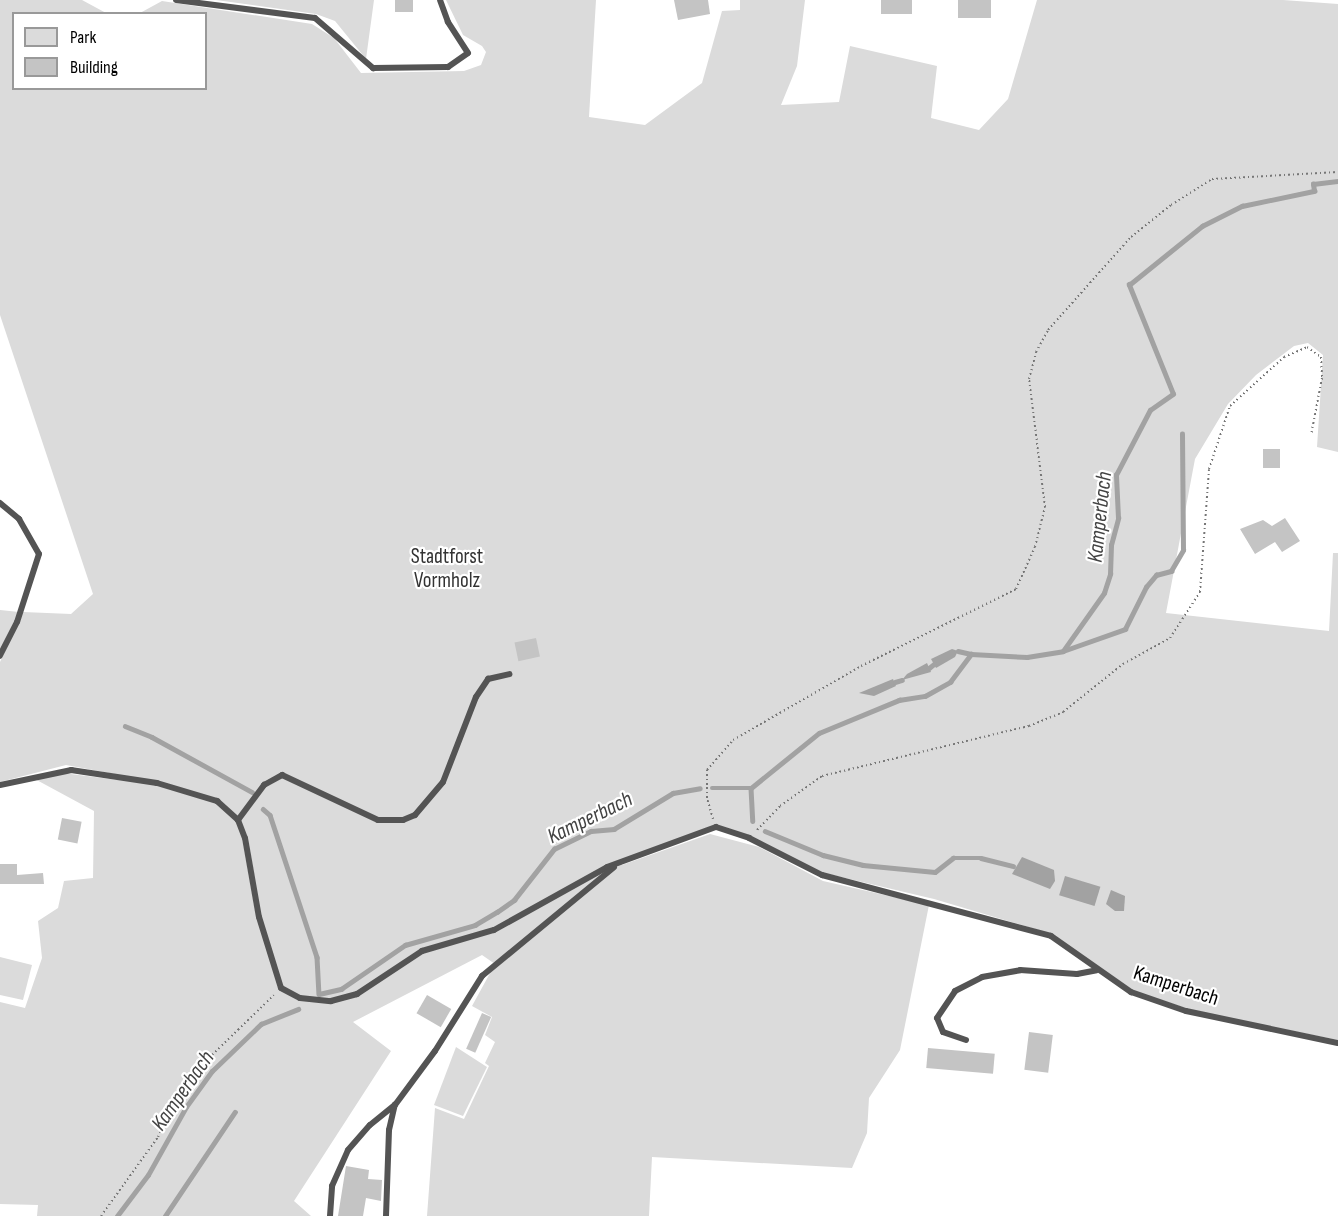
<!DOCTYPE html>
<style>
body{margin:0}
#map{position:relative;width:1338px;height:1216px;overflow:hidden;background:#fff;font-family:"Sofia Sans Condensed",sans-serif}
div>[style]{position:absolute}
.green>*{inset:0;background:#dbdbdb}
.water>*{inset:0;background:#a2a2a2;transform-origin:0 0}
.stream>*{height:4.5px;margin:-2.25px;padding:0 2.25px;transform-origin:2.25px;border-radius:2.25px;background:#a2a2a2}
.building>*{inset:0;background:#c4c4c4;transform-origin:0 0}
.path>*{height:2px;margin-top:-1px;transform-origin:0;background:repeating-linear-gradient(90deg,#767676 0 1.5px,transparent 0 4.5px)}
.service>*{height:6px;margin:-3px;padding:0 3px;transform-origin:3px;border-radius:3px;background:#545454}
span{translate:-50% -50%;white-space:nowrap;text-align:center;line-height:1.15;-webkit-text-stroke:4.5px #fff;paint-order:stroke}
.park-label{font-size:21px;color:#323232}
.street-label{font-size:21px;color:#000}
.water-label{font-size:22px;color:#434343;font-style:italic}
.legend{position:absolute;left:12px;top:12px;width:195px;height:78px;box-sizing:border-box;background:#fff;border:2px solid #999;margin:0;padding:8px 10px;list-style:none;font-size:18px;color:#000}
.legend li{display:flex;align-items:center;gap:12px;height:30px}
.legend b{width:30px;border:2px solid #999}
</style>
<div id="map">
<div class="green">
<div style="clip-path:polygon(0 0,82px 0,106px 13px,14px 14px,14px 88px,206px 88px,206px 14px,140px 13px,162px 1px,312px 24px,334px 38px,361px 73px,464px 71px,481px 65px,486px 52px,482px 46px,463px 35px,446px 0,596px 0,589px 117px,645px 125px,702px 83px,722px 11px,740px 10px,740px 0,805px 0,797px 66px,781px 105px,839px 102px,850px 46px,937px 66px,931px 118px,979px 130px,1008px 99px,1037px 0,1283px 0,1338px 4px,1338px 452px,1317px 447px,1323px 355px,1308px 343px,1294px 346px,1256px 375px,1228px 404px,1195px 459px,1166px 613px,1329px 631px,1333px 553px,1338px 553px,1338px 1040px,1198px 1012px,1136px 992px,1052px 934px,934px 899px,824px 873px,714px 825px,622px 861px,622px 865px,710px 834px,759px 847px,823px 881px,929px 905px,900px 1050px,869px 1098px,867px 1133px,852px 1168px,652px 1157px,649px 1216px,427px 1216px,435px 1108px,464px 1119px,489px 1066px,485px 1063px,495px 1042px,485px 1035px,492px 1017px,472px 1006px,495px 964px,482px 955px,353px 1022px,391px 1051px,294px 1201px,311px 1216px,37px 1216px,38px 1205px,0 1204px,0 1002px,25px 1008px,42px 958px,38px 921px,58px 908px,64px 881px,93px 878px,94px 811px,33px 778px,63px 773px,118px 780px,120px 775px,66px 765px,0 782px,0 662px,23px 612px,71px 614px,93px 594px,0 315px)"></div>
<div style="clip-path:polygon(216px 0,374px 0,366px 59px,335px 21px,316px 14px)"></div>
<div style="clip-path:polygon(0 610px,19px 612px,0 651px)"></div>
<div style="clip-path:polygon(0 957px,32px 965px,23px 1000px,0 995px)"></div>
<div style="clip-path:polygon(456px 1047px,487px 1067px,463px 1116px,434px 1105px)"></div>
</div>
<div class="water">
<div style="clip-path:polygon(952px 649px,958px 651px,955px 657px,936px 668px,931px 659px)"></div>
<div style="clip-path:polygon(927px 663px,931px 672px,902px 680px,907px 674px)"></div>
<div style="clip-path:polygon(893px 679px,896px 686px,874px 696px,859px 693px)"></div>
<div style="clip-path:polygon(1022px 857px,1054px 870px,1055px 881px,1050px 889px,1012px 874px)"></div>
<div style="left:1065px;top:876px;width:37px;height:20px;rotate:17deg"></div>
<div style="clip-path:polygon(1111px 890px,1125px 896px,1124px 911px,1115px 911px,1106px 904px)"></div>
</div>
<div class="stream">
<div style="left:958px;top:651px;width:13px;rotate:13deg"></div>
<div style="left:1063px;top:651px;width:66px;rotate:-19.5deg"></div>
<div style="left:1125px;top:629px;width:47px;rotate:-63.4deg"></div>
<div style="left:1146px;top:587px;width:16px;rotate:-50deg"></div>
<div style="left:1156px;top:575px;width:16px;rotate:-15deg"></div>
<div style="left:1171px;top:571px;width:24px;rotate:-60deg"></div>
<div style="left:1183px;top:550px;width:116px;rotate:-90.5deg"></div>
<div style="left:929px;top:668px;width:6px;rotate:-39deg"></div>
<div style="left:895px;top:682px;width:7px;rotate:-16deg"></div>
<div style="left:125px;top:726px;width:29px;rotate:22deg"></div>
<div style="left:152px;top:737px;width:114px;rotate:28.8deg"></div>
<div style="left:712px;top:788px;width:39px"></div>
<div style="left:751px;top:788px;width:87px;rotate:-39deg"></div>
<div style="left:819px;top:733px;width:87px;rotate:-22.4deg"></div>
<div style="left:899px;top:700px;width:26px;rotate:-9deg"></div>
<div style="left:925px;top:696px;width:29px;rotate:-29deg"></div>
<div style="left:950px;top:682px;width:35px;rotate:-53deg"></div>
<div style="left:971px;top:654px;width:56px;rotate:3.1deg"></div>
<div style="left:1027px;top:657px;width:36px;rotate:-9deg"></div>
<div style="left:1063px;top:651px;width:71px;rotate:-54.7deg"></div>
<div style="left:1104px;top:593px;width:20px;rotate:-72deg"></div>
<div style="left:1110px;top:574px;width:29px;rotate:-88deg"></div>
<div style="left:1111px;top:545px;width:28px;rotate:-75deg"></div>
<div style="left:1118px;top:518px;width:43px;rotate:-92.7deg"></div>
<div style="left:1116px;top:475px;width:73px;rotate:-62.4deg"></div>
<div style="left:1150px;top:410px;width:28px;rotate:-35deg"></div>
<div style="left:1173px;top:394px;width:118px;rotate:-112deg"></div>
<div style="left:1129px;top:285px;width:94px;rotate:-38.9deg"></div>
<div style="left:1202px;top:226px;width:45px;rotate:-26.6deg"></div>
<div style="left:1242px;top:206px;width:74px;rotate:-11.8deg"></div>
<div style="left:1314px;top:191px;width:7px;rotate:-98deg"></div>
<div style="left:1313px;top:184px;width:25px;rotate:-7deg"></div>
<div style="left:751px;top:788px;width:33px;rotate:87deg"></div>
<div style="left:263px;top:809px;width:9px;rotate:41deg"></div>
<div style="left:270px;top:815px;width:150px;rotate:71.7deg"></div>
<div style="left:317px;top:957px;width:37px;rotate:87deg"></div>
<div style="left:319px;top:994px;width:23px;rotate:-13deg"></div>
<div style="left:341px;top:989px;width:78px;rotate:-34.5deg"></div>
<div style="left:405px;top:945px;width:73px;rotate:-15.9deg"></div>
<div style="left:475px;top:925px;width:26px;rotate:-31deg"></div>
<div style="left:497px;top:912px;width:21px;rotate:-35deg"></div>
<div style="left:514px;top:900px;width:65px;rotate:-51.9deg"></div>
<div style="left:554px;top:849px;width:41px;rotate:-25.9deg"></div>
<div style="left:591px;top:831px;width:23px;rotate:-5deg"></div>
<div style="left:614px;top:829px;width:69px;rotate:-31.4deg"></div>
<div style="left:673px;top:793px;width:27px;rotate:-10deg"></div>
<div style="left:765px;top:831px;width:63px;rotate:22.5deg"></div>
<div style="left:823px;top:855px;width:41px;rotate:14deg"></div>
<div style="left:863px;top:865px;width:72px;rotate:5.6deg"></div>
<div style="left:935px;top:872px;width:23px;rotate:-38deg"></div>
<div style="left:953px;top:858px;width:28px"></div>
<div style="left:981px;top:858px;width:33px;rotate:14deg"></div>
<div style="left:117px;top:1216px;width:51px;rotate:-52.9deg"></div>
<div style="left:148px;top:1175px;width:78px;rotate:-60.8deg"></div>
<div style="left:186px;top:1107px;width:44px;rotate:-54.2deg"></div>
<div style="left:212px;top:1071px;width:68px;rotate:-43.8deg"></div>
<div style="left:261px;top:1024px;width:40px;rotate:-22deg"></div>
<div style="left:165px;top:1216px;width:125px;rotate:-56.1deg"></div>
</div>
<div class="building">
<div style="left:395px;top:0;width:18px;height:12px"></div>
<div style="clip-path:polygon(674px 0,708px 0,710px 14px,678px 20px)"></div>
<div style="left:881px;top:0;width:31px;height:14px"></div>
<div style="left:958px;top:0;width:33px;height:18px"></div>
<div style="left:1263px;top:449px;width:17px;height:19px"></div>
<div style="clip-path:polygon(1285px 518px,1300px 541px,1282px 552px,1275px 542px,1255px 554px,1240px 529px,1263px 520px,1272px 526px)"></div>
<div style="left:536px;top:638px;width:19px;height:22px;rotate:78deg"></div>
<div style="left:62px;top:818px;width:20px;height:22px;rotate:11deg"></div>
<div style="clip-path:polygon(0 864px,17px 864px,17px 875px,43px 873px,44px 884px,0 884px)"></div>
<div style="left:427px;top:995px;width:28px;height:21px;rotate:30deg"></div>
<div style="left:482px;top:1013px;width:10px;height:39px;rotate:24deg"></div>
<div style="left:1029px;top:1032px;width:24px;height:38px;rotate:7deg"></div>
<div style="left:928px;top:1048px;width:67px;height:20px;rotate:5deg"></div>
<div style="clip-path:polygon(346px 1166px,369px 1170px,368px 1179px,382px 1180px,381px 1201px,366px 1198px,363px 1216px,338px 1216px)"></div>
</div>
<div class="path">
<div style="left:713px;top:819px;width:22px;rotate:-106deg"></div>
<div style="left:707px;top:798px;width:28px;rotate:-90deg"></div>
<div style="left:707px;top:770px;width:40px;rotate:-49deg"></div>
<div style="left:733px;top:740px;width:148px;rotate:-30deg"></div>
<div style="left:861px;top:666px;width:173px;rotate:-26.4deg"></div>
<div style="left:1016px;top:589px;width:46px;rotate:-65.7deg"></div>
<div style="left:1035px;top:547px;width:41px;rotate:-76deg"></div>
<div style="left:1045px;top:507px;width:129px;rotate:-97.1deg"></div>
<div style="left:1029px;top:379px;width:28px;rotate:-75deg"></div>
<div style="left:1036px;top:352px;width:25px;rotate:-61deg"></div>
<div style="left:1048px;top:330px;width:125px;rotate:-48.3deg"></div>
<div style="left:1131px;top:237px;width:51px;rotate:-38.7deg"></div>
<div style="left:1171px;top:205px;width:49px;rotate:-32.4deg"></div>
<div style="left:1212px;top:179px;width:126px;rotate:-3.2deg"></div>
<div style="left:757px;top:830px;width:33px;rotate:-46deg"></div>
<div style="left:780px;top:806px;width:52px;rotate:-35.5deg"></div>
<div style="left:822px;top:776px;width:213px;rotate:-13.6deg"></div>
<div style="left:1029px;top:726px;width:37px;rotate:-22deg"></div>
<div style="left:1063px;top:712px;width:77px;rotate:-38.7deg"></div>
<div style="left:1123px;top:664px;width:54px;rotate:-29deg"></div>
<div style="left:1170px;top:638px;width:55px;rotate:-56.9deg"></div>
<div style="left:1200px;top:592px;width:123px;rotate:-85.8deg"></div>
<div style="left:1209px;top:469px;width:66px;rotate:-71.6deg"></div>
<div style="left:1230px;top:406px;width:73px;rotate:-42.2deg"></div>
<div style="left:1284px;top:357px;width:25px;rotate:-23deg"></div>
<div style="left:1307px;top:347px;width:17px;rotate:36deg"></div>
<div style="left:1321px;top:357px;width:21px;rotate:87deg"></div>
<div style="left:1322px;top:378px;width:58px;rotate:100.9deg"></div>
<div style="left:101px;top:1216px;width:97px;rotate:-54.2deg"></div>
<div style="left:158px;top:1137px;width:45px;rotate:-63.4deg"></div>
<div style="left:178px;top:1097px;width:54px;rotate:-51deg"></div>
<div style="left:212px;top:1055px;width:86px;rotate:-44.1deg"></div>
</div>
<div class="service">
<div style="left:176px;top:0;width:140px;rotate:7.4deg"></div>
<div style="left:315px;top:18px;width:77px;rotate:40.8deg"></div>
<div style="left:373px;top:68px;width:75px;rotate:-0.8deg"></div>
<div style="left:448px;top:67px;width:24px;rotate:-35deg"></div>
<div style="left:468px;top:53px;width:37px;rotate:-123deg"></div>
<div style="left:448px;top:22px;width:23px;rotate:-110deg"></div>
<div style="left:0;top:503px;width:25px;rotate:40deg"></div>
<div style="left:19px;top:519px;width:40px;rotate:60.3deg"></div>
<div style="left:39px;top:554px;width:71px;rotate:107.9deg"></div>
<div style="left:17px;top:622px;width:38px;rotate:117deg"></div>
<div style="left:0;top:785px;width:73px;rotate:-11.9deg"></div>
<div style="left:71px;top:770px;width:87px;rotate:8.6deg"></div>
<div style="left:157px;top:783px;width:63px;rotate:16.7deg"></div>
<div style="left:217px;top:801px;width:28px;rotate:42deg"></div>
<div style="left:238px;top:820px;width:19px;rotate:69deg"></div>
<div style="left:245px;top:838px;width:80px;rotate:80deg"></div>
<div style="left:259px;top:917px;width:74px;rotate:72.8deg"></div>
<div style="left:281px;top:988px;width:21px;rotate:28deg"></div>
<div style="left:300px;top:998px;width:31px;rotate:6deg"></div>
<div style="left:331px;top:1001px;width:27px;rotate:-15deg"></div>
<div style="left:357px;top:994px;width:78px;rotate:-33.5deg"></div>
<div style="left:422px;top:951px;width:75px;rotate:-16.3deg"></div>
<div style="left:494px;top:930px;width:129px;rotate:-29.1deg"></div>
<div style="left:607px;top:867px;width:116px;rotate:-20.2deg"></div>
<div style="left:716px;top:827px;width:35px;rotate:18deg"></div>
<div style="left:749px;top:838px;width:82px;rotate:26.9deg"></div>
<div style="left:822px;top:875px;width:237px;rotate:14.9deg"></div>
<div style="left:1051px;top:936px;width:98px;rotate:35deg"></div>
<div style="left:1131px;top:992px;width:58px;rotate:19.1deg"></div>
<div style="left:1186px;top:1011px;width:155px;rotate:11.9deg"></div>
<div style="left:238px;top:820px;width:44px;rotate:-53.4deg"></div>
<div style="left:264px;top:785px;width:21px;rotate:-29deg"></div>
<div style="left:282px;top:775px;width:106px;rotate:25.1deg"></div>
<div style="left:378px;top:820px;width:25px"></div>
<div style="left:403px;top:820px;width:13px;rotate:-23deg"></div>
<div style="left:415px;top:815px;width:43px;rotate:-49.7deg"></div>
<div style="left:443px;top:782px;width:91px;rotate:-68.8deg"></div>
<div style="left:476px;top:697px;width:22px;rotate:-56deg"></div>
<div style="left:488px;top:679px;width:22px;rotate:-13deg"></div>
<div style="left:966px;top:1040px;width:24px;rotate:-161deg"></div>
<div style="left:943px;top:1032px;width:15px;rotate:-113deg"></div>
<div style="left:937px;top:1018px;width:32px;rotate:-56deg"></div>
<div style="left:955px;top:991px;width:30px;rotate:-27deg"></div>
<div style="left:982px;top:977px;width:39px;rotate:-10deg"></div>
<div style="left:1020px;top:970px;width:57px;rotate:4deg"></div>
<div style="left:1077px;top:974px;width:20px;rotate:-11deg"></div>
<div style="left:330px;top:1216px;width:30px;rotate:-86deg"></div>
<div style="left:332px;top:1186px;width:39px;rotate:-66deg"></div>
<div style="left:348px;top:1150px;width:33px;rotate:-49deg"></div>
<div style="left:370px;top:1125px;width:32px;rotate:-39deg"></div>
<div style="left:395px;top:1105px;width:67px;rotate:-53.5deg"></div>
<div style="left:435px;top:1051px;width:89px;rotate:-57.9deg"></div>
<div style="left:482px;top:976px;width:171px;rotate:-39.5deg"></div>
<div style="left:386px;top:1216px;width:86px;rotate:-88deg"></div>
<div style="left:389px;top:1130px;width:26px;rotate:-77deg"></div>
</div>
<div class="park-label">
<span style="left:447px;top:569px">Stadtforst<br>Vormholz</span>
</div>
<div class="street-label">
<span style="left:1176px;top:986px;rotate:18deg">Kamperbach</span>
</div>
<div class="water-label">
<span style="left:1100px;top:517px;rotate:-84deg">Kamperbach</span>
<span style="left:590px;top:818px;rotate:-26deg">Kamperbach</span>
<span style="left:183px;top:1091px;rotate:-55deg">Kamperbach</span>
</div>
<ul class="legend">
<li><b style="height:16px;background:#dbdbdb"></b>Park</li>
<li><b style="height:16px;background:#c4c4c4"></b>Building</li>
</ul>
</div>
